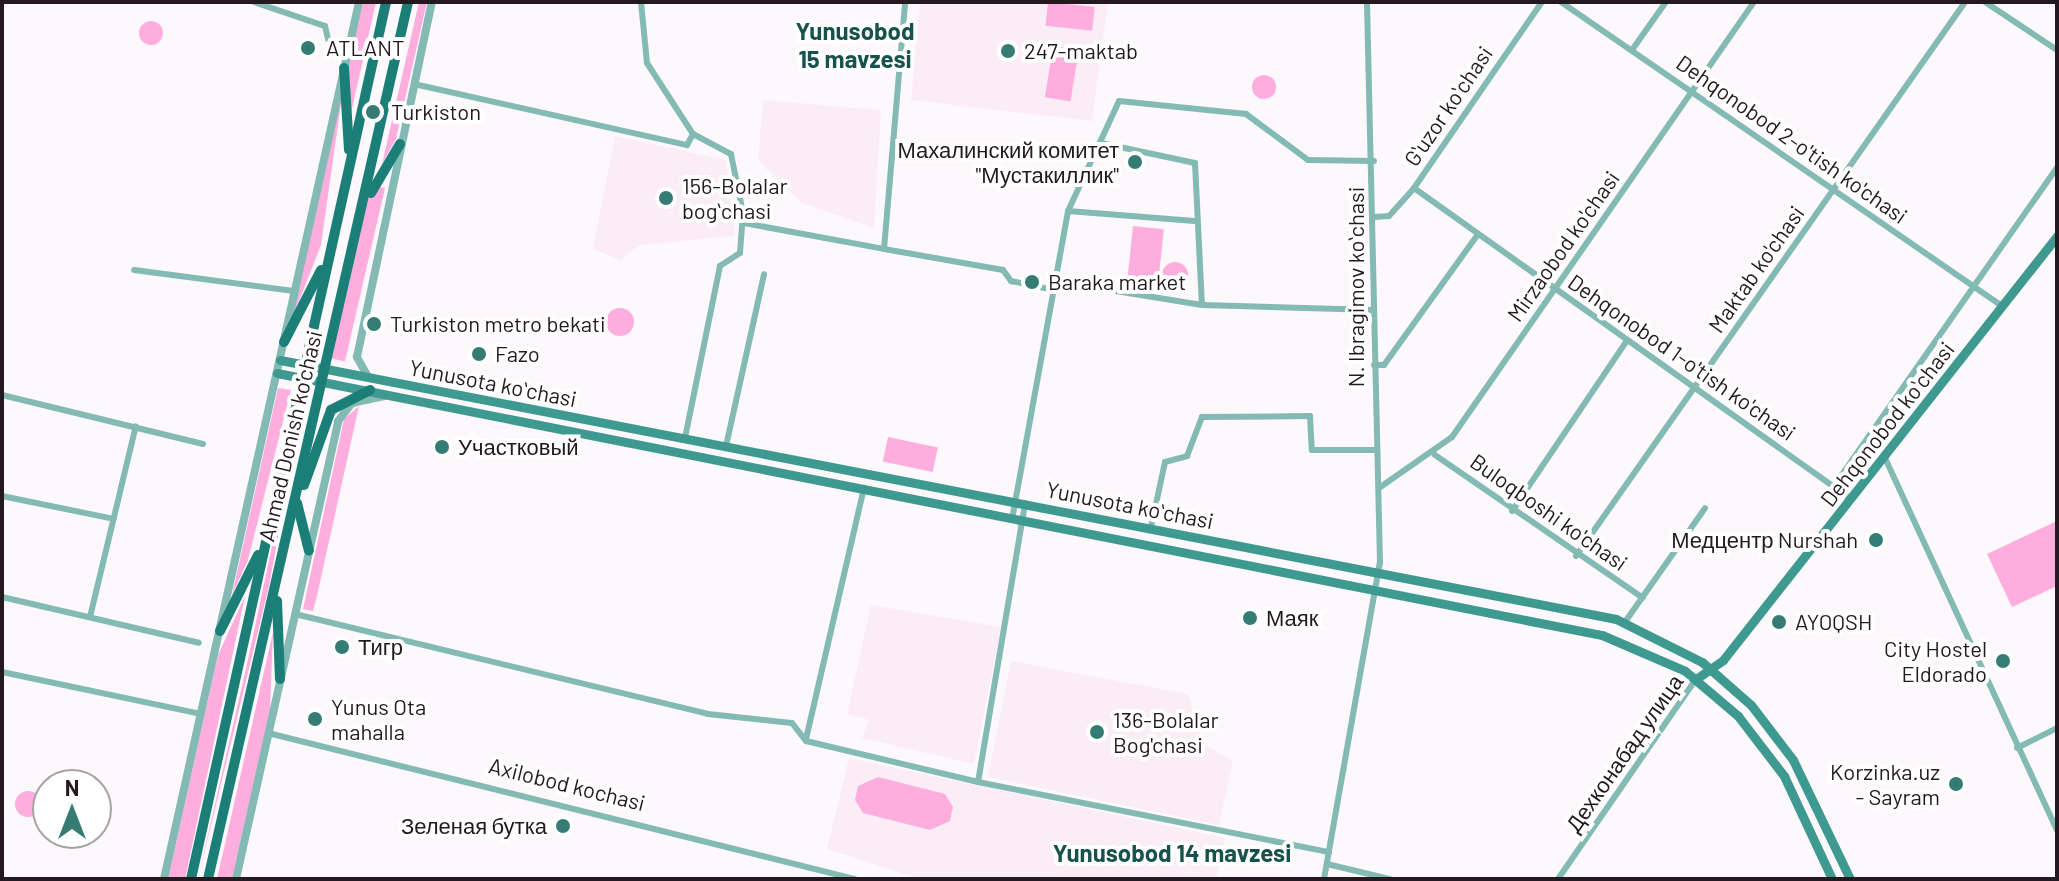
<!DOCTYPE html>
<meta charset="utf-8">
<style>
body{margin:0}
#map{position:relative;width:2059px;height:881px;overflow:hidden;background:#fdf8fb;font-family:Barlow,sans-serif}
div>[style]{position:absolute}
.built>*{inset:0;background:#fbedf5}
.green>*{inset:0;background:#fdaedf;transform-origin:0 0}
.round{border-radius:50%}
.minor>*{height:6px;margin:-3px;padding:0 3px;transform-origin:3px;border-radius:3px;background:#83bab3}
.tertiary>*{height:8px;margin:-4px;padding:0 4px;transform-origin:4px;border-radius:4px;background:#83bab3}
.secondary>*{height:9px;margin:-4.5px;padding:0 4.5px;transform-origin:4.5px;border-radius:4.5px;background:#3e9a91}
.primary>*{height:10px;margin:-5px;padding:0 5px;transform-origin:5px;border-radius:5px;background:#1b7f77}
.dots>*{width:22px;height:22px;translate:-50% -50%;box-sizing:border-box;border:4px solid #fff;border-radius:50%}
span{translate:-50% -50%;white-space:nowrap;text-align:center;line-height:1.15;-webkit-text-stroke:8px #fff;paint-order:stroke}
.poi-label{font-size:22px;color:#23191f}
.left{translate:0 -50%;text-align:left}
.right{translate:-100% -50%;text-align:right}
.street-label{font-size:22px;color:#23191f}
.neighbourhood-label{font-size:24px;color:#17524c;font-weight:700}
.frame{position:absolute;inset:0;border:4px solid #23191f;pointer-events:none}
.north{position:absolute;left:32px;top:769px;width:80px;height:80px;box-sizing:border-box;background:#fff;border:2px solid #a7a3a5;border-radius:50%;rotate:0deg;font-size:22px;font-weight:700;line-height:32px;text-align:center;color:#23191f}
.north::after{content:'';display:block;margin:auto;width:28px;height:36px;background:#347c74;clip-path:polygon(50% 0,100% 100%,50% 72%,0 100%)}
</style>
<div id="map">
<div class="built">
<div style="clip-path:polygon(920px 2px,1108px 2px,1092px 121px,911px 100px)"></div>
<div style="clip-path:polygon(763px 100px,881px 110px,874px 228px,802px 203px,758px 160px)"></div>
<div style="clip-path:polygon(615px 136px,726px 160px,735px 236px,640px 245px,621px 260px,593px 249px)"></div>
<div style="clip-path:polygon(871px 605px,1001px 627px,974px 764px,862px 738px,869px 720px,847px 714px)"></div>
<div style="clip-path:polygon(1011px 661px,1188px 694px,1203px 744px,1233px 761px,1219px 825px,988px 777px)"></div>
<div style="clip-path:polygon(849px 758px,1225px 838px,1216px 879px,920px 879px,827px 849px)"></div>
</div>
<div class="green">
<div style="clip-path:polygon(363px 2px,376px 2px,351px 113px,348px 68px)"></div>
<div style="clip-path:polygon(419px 2px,427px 2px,396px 139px,382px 164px)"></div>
<div style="left:1048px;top:2px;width:47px;height:24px;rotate:6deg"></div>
<div class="round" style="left:139px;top:21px;width:24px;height:24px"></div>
<div style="left:1053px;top:46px;width:26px;height:52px;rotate:9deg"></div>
<div class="round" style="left:1252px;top:75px;width:24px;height:24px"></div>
<div style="clip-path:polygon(342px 96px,321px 245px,295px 311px,294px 310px)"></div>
<div style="left:385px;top:188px;width:178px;height:19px;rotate:103deg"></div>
<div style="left:1133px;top:226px;width:31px;height:56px;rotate:6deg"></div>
<div class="round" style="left:1162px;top:262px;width:26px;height:26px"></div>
<div class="round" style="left:606px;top:308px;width:28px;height:28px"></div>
<div style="clip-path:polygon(278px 388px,291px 390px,248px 560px,232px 595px)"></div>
<div style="clip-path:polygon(304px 394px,269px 586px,198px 879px,249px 655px)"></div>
<div style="clip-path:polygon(359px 406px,316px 600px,313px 611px,303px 609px,344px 419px)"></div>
<div style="left:888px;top:437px;width:51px;height:25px;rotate:12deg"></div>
<div style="clip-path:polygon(2057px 521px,2057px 586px,2012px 607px,1987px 554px)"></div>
<div style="clip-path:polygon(245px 596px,185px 879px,168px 879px,218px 655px)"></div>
<div style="clip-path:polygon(273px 632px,270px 711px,232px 879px,217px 879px)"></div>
<div style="clip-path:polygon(878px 777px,945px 794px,953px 807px,950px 821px,930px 830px,863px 813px,855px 800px,858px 786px)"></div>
<div class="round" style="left:15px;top:791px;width:26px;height:26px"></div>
</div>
<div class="minor">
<div style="left:254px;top:2px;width:75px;rotate:18.7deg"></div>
<div style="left:325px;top:26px;width:13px;rotate:77deg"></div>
<div style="left:328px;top:39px;width:22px;rotate:18deg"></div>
<div style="left:641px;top:2px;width:61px;rotate:84.4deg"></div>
<div style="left:647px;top:63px;width:85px;rotate:57.1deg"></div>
<div style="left:693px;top:134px;width:43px;rotate:27.8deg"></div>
<div style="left:731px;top:154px;width:60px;rotate:78.5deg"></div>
<div style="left:743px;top:213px;width:40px;rotate:94.3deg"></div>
<div style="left:740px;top:253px;width:24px;rotate:147deg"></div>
<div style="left:720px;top:266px;width:176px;rotate:101.5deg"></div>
<div style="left:1561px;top:2px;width:536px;rotate:34.58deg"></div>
<div style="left:1985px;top:2px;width:87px;rotate:33.7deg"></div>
<div style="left:1632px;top:50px;width:59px;rotate:-54.7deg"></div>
<div style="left:414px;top:84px;width:280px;rotate:12.6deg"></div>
<div style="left:687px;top:145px;width:13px;rotate:-61deg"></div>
<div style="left:1101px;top:143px;width:96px;rotate:12deg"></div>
<div style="left:1195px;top:163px;width:142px;rotate:87.2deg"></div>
<div style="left:1414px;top:188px;width:536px;rotate:35.44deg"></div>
<div style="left:1068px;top:211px;width:127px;rotate:4.5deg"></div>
<div style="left:1374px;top:217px;width:15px;rotate:-4deg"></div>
<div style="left:1389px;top:216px;width:38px;rotate:-48deg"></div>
<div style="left:1414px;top:188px;width:226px;rotate:-55.5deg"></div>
<div style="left:744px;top:223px;width:142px;rotate:10.5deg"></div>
<div style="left:884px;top:249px;width:248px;rotate:-85.1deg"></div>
<div style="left:884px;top:249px;width:121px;rotate:10deg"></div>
<div style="left:1003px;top:270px;width:14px;rotate:54deg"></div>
<div style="left:1011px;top:281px;width:44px;rotate:11.8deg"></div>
<div style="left:134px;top:270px;width:161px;rotate:7.5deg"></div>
<div style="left:1054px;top:281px;width:150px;rotate:9.2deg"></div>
<div style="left:1202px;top:305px;width:172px;rotate:1.7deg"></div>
<div style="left:1374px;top:365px;width:10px"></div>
<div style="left:1384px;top:365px;width:161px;rotate:-54.3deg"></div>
<div style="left:2px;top:395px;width:207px;rotate:13.7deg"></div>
<div style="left:726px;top:446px;width:176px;rotate:-77.5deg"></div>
<div style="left:1435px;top:455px;width:252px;rotate:34.5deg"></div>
<div style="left:1885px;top:458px;width:411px;rotate:65.2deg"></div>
<div style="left:1834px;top:486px;width:388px;rotate:-55deg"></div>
<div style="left:1379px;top:488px;width:89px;rotate:-34.9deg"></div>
<div style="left:1452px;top:437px;width:530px;rotate:-55.23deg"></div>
<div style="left:2px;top:496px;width:114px;rotate:11.6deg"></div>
<div style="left:1512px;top:511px;width:204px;rotate:-56deg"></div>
<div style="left:1013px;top:514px;width:308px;rotate:-79.7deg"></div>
<div style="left:1068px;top:211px;width:121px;rotate:-65.1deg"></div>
<div style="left:1119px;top:101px;width:128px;rotate:5.8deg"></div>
<div style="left:1246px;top:114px;width:77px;rotate:36.6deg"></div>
<div style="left:1308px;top:160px;width:66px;rotate:0.9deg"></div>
<div style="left:1151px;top:527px;width:66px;rotate:-77.8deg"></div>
<div style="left:1165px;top:462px;width:23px;rotate:-15deg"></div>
<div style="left:1187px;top:456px;width:42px;rotate:-69deg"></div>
<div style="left:1202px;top:417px;width:108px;rotate:-0.5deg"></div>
<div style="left:1310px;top:416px;width:34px;rotate:87deg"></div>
<div style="left:1312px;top:450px;width:62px"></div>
<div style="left:1576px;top:556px;width:677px;rotate:-54.92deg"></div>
<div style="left:2px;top:597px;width:202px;rotate:13.1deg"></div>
<div style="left:295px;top:614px;width:425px;rotate:13.6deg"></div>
<div style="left:708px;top:714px;width:84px;rotate:6.1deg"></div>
<div style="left:792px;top:723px;width:23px;rotate:52deg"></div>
<div style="left:806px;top:741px;width:177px;rotate:13.4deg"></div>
<div style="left:978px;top:782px;width:358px;rotate:11.3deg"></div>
<div style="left:90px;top:617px;width:196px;rotate:-76.5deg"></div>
<div style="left:1625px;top:622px;width:139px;rotate:-54.9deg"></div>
<div style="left:2px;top:672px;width:203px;rotate:11.9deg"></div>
<div style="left:268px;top:733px;width:605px;rotate:13.97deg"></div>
<div style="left:806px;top:739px;width:258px;rotate:-77deg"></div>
<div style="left:2017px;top:748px;width:45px;rotate:-26.6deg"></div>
<div style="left:978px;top:782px;width:283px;rotate:-80.4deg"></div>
<div style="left:1327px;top:864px;width:65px;rotate:13.4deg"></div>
<div style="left:1324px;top:879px;width:321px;rotate:-80deg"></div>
<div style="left:1380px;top:563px;width:561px;rotate:-91.33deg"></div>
<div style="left:1558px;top:879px;width:243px;rotate:-55.4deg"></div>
</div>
<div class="tertiary">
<div style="left:368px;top:377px;width:23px;rotate:-119deg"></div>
<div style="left:357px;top:357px;width:363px;rotate:-78.1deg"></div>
<div style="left:164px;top:879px;width:898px;rotate:-77.46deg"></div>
<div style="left:236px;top:879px;width:469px;rotate:-77.4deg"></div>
<div style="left:338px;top:421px;width:23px;rotate:-52deg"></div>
<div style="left:352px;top:403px;width:33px;rotate:-12deg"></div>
</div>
<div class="secondary">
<div style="left:280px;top:360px;width:1361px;rotate:10.97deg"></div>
<div style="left:1616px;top:619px;width:96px;rotate:26.6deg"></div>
<div style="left:1702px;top:662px;width:65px;rotate:41.3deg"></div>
<div style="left:1751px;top:705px;width:69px;rotate:52.6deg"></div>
<div style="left:1793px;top:760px;width:132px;rotate:64.4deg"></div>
<div style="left:277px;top:373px;width:1351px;rotate:11.19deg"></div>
<div style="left:1602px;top:635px;width:90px;rotate:23.4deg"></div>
<div style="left:1685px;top:671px;width:70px;rotate:40.3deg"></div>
<div style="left:1738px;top:716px;width:76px;rotate:52.5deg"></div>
<div style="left:1784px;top:776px;width:114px;rotate:65deg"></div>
<div style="left:1696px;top:679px;width:33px;rotate:-35deg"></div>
<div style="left:1723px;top:660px;width:540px;rotate:-51.77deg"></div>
</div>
<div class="primary">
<div style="left:344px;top:68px;width:82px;rotate:86.5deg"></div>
<div style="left:371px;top:193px;width:57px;rotate:-59.4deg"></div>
<div style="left:284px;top:342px;width:81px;rotate:-62.8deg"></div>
<div style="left:304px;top:485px;width:80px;rotate:-70.2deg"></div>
<div style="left:331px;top:410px;width:44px;rotate:-27.1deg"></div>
<div style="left:297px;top:503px;width:49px;rotate:76deg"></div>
<div style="left:277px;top:601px;width:78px;rotate:87.8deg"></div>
<div style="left:220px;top:631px;width:85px;rotate:-63.4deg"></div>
<div style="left:191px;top:879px;width:898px;rotate:-77.46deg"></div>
<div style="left:208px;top:879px;width:900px;rotate:-77.15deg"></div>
</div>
<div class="dots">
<div style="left:308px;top:48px;background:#347c74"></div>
<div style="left:1008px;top:51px;background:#347c74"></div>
<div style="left:373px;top:112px;background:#347c74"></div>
<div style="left:1135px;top:162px;background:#347c74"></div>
<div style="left:666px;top:198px;background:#347c74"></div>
<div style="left:1032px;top:282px;background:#347c74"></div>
<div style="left:374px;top:324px;background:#347c74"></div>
<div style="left:479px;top:354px;background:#347c74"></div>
<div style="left:442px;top:447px;background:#347c74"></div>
<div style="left:1876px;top:540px;background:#347c74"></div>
<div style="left:1250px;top:618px;background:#347c74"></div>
<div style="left:1779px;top:622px;background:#347c74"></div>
<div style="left:342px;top:647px;background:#347c74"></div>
<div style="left:2003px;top:661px;background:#347c74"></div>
<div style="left:315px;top:719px;background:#347c74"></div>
<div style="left:1097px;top:732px;background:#347c74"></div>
<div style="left:1956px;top:784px;background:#347c74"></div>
<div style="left:563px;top:826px;background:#347c74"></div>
</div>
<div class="poi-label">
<span class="left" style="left:326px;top:48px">ATLANT</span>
<span class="left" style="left:1024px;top:51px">247-maktab</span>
<span class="left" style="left:391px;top:112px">Turkiston</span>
<span class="right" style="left:1119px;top:162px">Махалинский комитет<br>"Мустакиллик"</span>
<span class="left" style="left:682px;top:198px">156-Bolalar<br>bogʻchasi</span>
<span class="left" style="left:1048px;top:282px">Baraka market</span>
<span class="left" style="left:390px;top:324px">Turkiston metro bekati</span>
<span class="left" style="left:495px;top:354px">Fazo</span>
<span class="left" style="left:458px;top:447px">Участковый</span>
<span class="right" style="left:1858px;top:540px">Медцентр Nurshah</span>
<span class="left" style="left:1266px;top:618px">Маяк</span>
<span class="left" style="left:1795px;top:622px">AYOQSH</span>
<span class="left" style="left:358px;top:647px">Тигр</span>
<span class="right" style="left:1987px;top:661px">City Hostel<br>Eldorado</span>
<span class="left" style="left:331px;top:719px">Yunus Ota<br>mahalla</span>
<span class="left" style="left:1113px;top:732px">136-Bolalar<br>Bog'chasi</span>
<span class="right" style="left:1940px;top:784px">Korzinka.uz<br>- Sayram</span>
<span class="right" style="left:547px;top:826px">Зеленая бутка</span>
</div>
<div class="street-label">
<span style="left:1448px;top:106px;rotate:-56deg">Gʻuzor koʻchasi</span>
<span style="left:1792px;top:139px;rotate:35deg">Dehqonobod 2-o'tish ko'chasi</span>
<span style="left:1563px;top:246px;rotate:-55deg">Mirzaobod ko'chasi</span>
<span style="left:1756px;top:269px;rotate:-55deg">Maktab ko'chasi</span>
<span style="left:1356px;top:287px;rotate:-90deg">N. Ibragimov koʻchasi</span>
<span style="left:1682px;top:357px;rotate:35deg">Dehqonobod 1-o'tish ko'chasi</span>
<span style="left:493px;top:383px;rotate:11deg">Yunusota koʻchasi</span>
<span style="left:1887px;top:424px;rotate:-52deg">Dehqonobod koʻchasi</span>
<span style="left:290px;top:436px;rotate:-77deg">Ahmad Donish ko'chasi</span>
<span style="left:1130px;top:505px;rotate:11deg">Yunusota koʻchasi</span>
<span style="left:1549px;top:512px;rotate:35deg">Buloqboshi ko'chasi</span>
<span style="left:1624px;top:753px;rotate:-55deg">Дехконабад улица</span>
<span style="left:567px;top:784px;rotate:14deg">Axilobod kochasi</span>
</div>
<div class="neighbourhood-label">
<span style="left:855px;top:45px">Yunusobod<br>15 mavzesi</span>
<span style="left:1172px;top:853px">Yunusobod 14 mavzesi</span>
</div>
<div class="frame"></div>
<div class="north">N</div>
</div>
